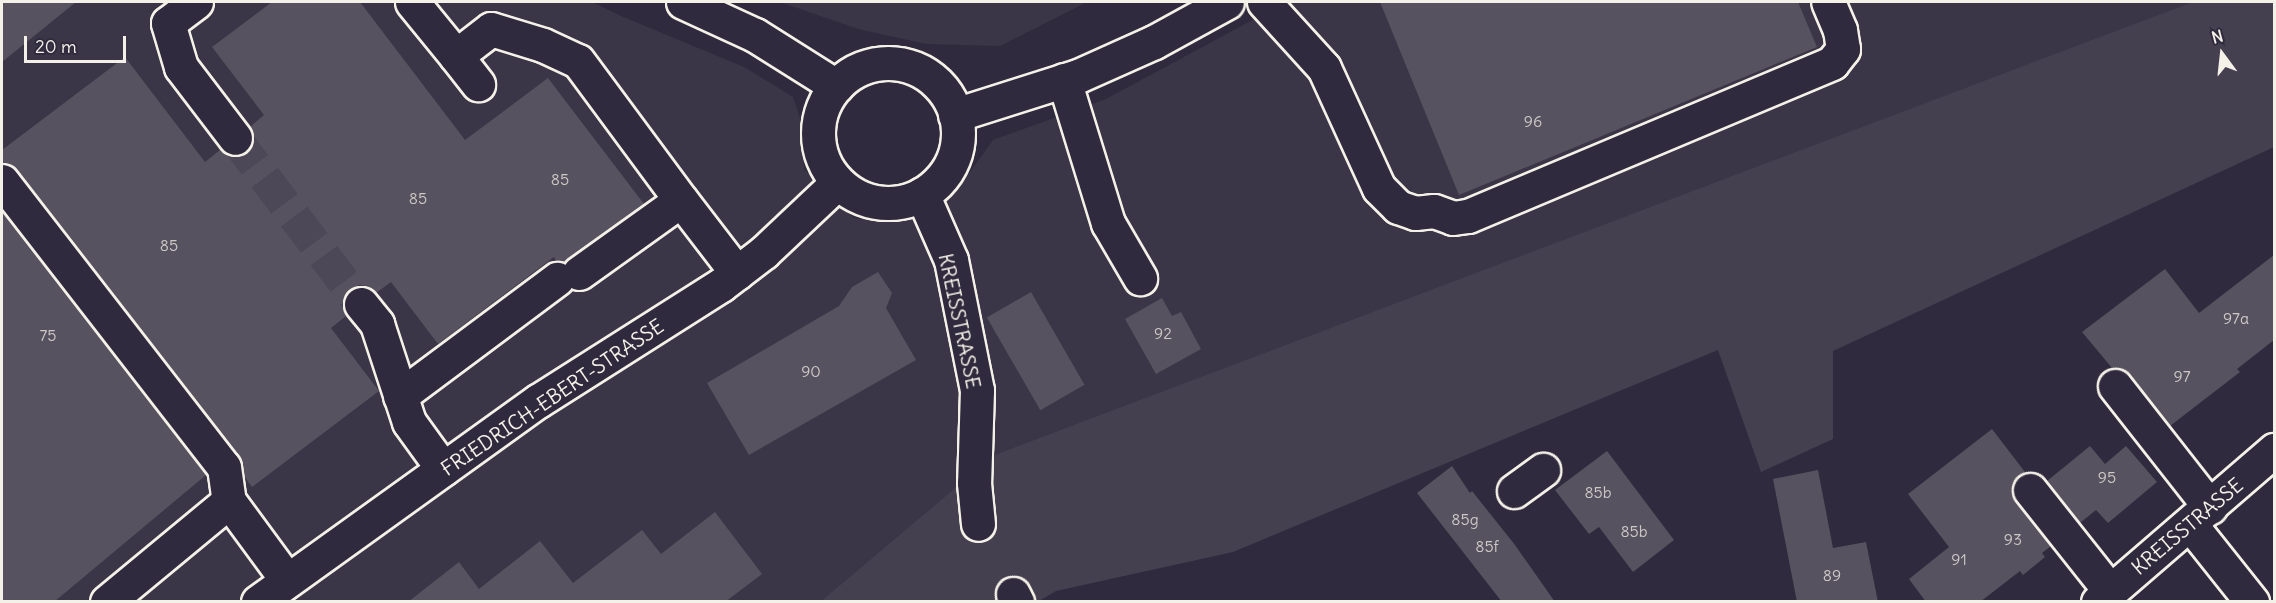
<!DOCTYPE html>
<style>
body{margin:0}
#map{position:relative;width:2276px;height:603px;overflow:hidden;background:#2f2a3d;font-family:Delius,sans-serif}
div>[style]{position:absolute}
.built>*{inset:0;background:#3b3647}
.green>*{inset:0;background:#454050}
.building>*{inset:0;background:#56525f;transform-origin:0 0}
.minor-tunnel>*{height:33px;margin-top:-16.5px;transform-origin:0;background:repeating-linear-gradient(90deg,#4d4857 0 33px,transparent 0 49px)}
.roads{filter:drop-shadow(2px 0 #f4f1e8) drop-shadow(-2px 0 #f4f1e8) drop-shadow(0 2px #f4f1e8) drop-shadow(0 -2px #f4f1e8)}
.minor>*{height:33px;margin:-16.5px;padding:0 16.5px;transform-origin:16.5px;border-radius:16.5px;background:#2f2a3d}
.minor>.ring{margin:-16.5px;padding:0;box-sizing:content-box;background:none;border:33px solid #2f2a3d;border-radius:50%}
span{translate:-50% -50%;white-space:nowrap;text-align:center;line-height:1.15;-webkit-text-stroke:4.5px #2f2a3d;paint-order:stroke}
.number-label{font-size:16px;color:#ccc9c6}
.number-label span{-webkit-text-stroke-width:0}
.street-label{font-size:20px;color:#f4f1e8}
.frame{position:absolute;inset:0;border:3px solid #f4f1e8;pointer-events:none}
.north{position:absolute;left:2192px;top:24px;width:60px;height:60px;-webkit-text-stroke:4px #2f2a3d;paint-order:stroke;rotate:345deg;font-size:16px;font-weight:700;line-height:24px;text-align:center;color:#f4f1e8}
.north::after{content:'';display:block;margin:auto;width:21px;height:27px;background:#f4f1e8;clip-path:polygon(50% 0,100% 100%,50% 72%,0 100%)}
.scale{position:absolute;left:24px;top:36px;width:102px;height:27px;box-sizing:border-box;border:3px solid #f4f1e8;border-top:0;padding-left:8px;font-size:18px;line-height:21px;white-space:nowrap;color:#f4f1e8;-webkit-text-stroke:4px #2f2a3d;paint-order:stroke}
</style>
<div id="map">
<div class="built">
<div style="clip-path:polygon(2px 2px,592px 2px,621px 16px,744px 67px,793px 97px,806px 137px,804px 169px,854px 218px,884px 222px,926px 213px,965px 179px,993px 140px,1106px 99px,1286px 2px,2194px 2px,994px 455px,820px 602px,2px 601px)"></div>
<div style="clip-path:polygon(780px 2px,1087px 2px,1000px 46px,926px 44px,858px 29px)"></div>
</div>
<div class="green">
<div style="clip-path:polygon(2193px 2px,2274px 2px,2274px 147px,1833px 351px,1833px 439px,1761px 472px,1718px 350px,1233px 552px,1056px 591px,1039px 601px,820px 602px,994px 455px)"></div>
</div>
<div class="building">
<div style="clip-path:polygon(2px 2px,76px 2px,2px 62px)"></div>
<div style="clip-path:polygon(272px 2px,360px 2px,465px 140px,548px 78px,644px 204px,565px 262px,556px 261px,554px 257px,438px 344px,391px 282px,376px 293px,367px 286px,359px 285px,350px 289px,343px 298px,343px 307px,346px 316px,331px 328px,379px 391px,252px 487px,244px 476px,239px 456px,17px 170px,10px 164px,2px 163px,2px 150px,125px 57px,205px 162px,220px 150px,228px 155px,237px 157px,246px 153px,252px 145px,253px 135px,250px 127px,264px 115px,212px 47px)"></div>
<div style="clip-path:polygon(1380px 2px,1798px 2px,1817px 47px,1459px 195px)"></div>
<div style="clip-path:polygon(2px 211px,206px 475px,54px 602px,2px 602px)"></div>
<div style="clip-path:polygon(2274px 255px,2274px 340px,2237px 369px,2240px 372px,2170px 426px,2130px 374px,2121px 368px,2112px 368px,2082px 332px,2165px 269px,2199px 313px)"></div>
<div style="clip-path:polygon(878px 272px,892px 293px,886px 308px,916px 360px,749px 455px,707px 383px,839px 306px,852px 287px)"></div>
<div style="left:1031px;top:292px;width:107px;height:51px;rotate:60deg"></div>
<div style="clip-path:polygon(1162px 298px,1172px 316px,1181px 312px,1201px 349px,1156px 374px,1125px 319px)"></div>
<div style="clip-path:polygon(1992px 429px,2025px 472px,2018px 476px,2012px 484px,2012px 493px,2015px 501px,2051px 546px,2042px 553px,2045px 557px,2023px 575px,2020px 571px,1980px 602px,1926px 602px,1909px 579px,1949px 547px,1908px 494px)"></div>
<div style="clip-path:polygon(2090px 446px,2105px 464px,2126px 446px,2157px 482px,2108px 523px,2096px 510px,2080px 523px,2047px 481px)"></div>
<div style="clip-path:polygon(1607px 451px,1674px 540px,1633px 572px,1599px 527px,1589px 534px,1555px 490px)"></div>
<div style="clip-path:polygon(1452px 466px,1470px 493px,1472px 491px,1515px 545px,1555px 602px,1502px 602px,1417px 493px)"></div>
<div style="clip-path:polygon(1818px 470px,1833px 548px,1866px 542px,1878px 602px,1797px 602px,1773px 479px)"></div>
<div style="clip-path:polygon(715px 512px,762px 574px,725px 602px,408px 602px,459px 562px,479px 589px,540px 541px,573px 583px,642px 530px,661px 554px)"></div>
</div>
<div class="minor-tunnel">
<div style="left:235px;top:138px;width:208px;rotate:52.8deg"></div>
</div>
<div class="roads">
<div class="minor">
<div style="left:196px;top:2px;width:35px;rotate:143deg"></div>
<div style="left:168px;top:23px;width:46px;rotate:73.5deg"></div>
<div style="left:181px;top:67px;width:89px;rotate:52.7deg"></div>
<div style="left:412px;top:2px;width:70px;rotate:50.8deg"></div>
<div style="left:456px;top:56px;width:44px;rotate:-37.6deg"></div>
<div style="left:491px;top:29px;width:54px;rotate:17.1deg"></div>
<div style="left:543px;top:45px;width:38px;rotate:25deg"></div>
<div style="left:578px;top:61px;width:173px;rotate:53.5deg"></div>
<div style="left:683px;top:2px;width:79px;rotate:24.6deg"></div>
<div style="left:755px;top:35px;width:96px;rotate:32.2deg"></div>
<div style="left:1264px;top:2px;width:89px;rotate:47.7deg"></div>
<div style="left:1324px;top:68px;width:132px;rotate:65.4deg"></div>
<div style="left:1379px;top:188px;width:27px;rotate:45deg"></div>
<div style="left:1398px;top:207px;width:18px;rotate:19deg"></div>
<div style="left:1415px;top:213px;width:19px;rotate:-6deg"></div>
<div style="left:1434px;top:211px;width:20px;rotate:20deg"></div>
<div style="left:1453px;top:218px;width:15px;rotate:-8deg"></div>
<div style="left:1468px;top:216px;width:395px;rotate:-22.8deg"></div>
<div style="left:1832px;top:63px;width:18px;rotate:-52deg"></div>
<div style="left:1843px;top:49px;width:19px;rotate:-99deg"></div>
<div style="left:1840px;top:30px;width:30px;rotate:-113deg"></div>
<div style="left:456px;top:56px;width:36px;rotate:52deg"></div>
<div class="ring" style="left:818px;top:63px;width:107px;height:107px"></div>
<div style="left:1064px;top:80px;width:150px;rotate:72.9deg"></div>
<div style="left:1108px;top:223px;width:64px;rotate:59.8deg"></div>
<div style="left:955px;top:115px;width:129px;rotate:-17.6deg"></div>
<div style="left:1078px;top:76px;width:83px;rotate:-24.1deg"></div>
<div style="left:1154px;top:42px;width:83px;rotate:-28.7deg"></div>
<div style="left:2px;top:181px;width:362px;rotate:52.2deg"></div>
<div style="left:224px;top:467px;width:34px;rotate:82deg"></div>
<div style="left:229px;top:501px;width:98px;rotate:53.7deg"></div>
<div style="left:922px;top:194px;width:72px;rotate:66.3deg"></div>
<div style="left:951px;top:260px;width:133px;rotate:78.7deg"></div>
<div style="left:977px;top:390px;width:93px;rotate:91.8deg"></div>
<div style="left:974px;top:483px;width:41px;rotate:84.4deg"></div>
<div style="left:579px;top:273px;width:125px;rotate:-35.6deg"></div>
<div style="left:681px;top:200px;width:92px;rotate:52.5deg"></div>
<div style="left:361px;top:304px;width:26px;rotate:51deg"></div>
<div style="left:377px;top:324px;width:103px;rotate:71.9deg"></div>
<div style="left:409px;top:422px;width:58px;rotate:54.1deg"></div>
<div style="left:2115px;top:386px;width:154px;rotate:51.9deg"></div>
<div style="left:400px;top:396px;width:196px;rotate:-36.7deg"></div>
<div style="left:2030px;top:490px;width:129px;rotate:51.6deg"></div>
<div style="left:1514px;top:491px;width:36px;rotate:-36deg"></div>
<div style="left:2190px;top:524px;width:100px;rotate:51.5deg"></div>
<div style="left:1013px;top:594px;width:9px;rotate:63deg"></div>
<div style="left:107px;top:602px;width:158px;rotate:-39.6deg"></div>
<div style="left:258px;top:602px;width:345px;rotate:-35.7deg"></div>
<div style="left:538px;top:401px;width:217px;rotate:-32.4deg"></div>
<div style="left:721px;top:285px;width:54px;rotate:-37.5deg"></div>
<div style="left:764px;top:252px;width:100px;rotate:-43.4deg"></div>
<div style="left:2098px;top:602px;width:233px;rotate:-40.8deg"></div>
</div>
</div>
<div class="number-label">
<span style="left:1533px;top:121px">96</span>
<span style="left:560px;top:179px">85</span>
<span style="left:418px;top:198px">85</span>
<span style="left:169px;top:245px">85</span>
<span style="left:2236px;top:318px">97a</span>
<span style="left:1163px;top:333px">92</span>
<span style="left:48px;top:335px">75</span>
<span style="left:811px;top:371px">90</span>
<span style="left:2182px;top:376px">97</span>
<span style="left:2107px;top:477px">95</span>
<span style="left:1598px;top:492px">85b</span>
<span style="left:1465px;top:519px">85g</span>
<span style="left:1634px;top:531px">85b</span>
<span style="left:2013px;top:539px">93</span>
<span style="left:1487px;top:546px">85f</span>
<span style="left:1959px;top:559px">91</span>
<span style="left:1832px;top:575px">89</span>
</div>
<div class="street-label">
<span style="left:960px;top:321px;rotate:78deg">KREISSTRASSE</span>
<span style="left:552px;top:397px;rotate:-34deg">FRIEDRICH-EBERT-STRASSE</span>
<span style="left:2187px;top:526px;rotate:-40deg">KREISSTRASSE</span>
</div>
<div class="frame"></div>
<div class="north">N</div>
<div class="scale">20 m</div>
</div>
